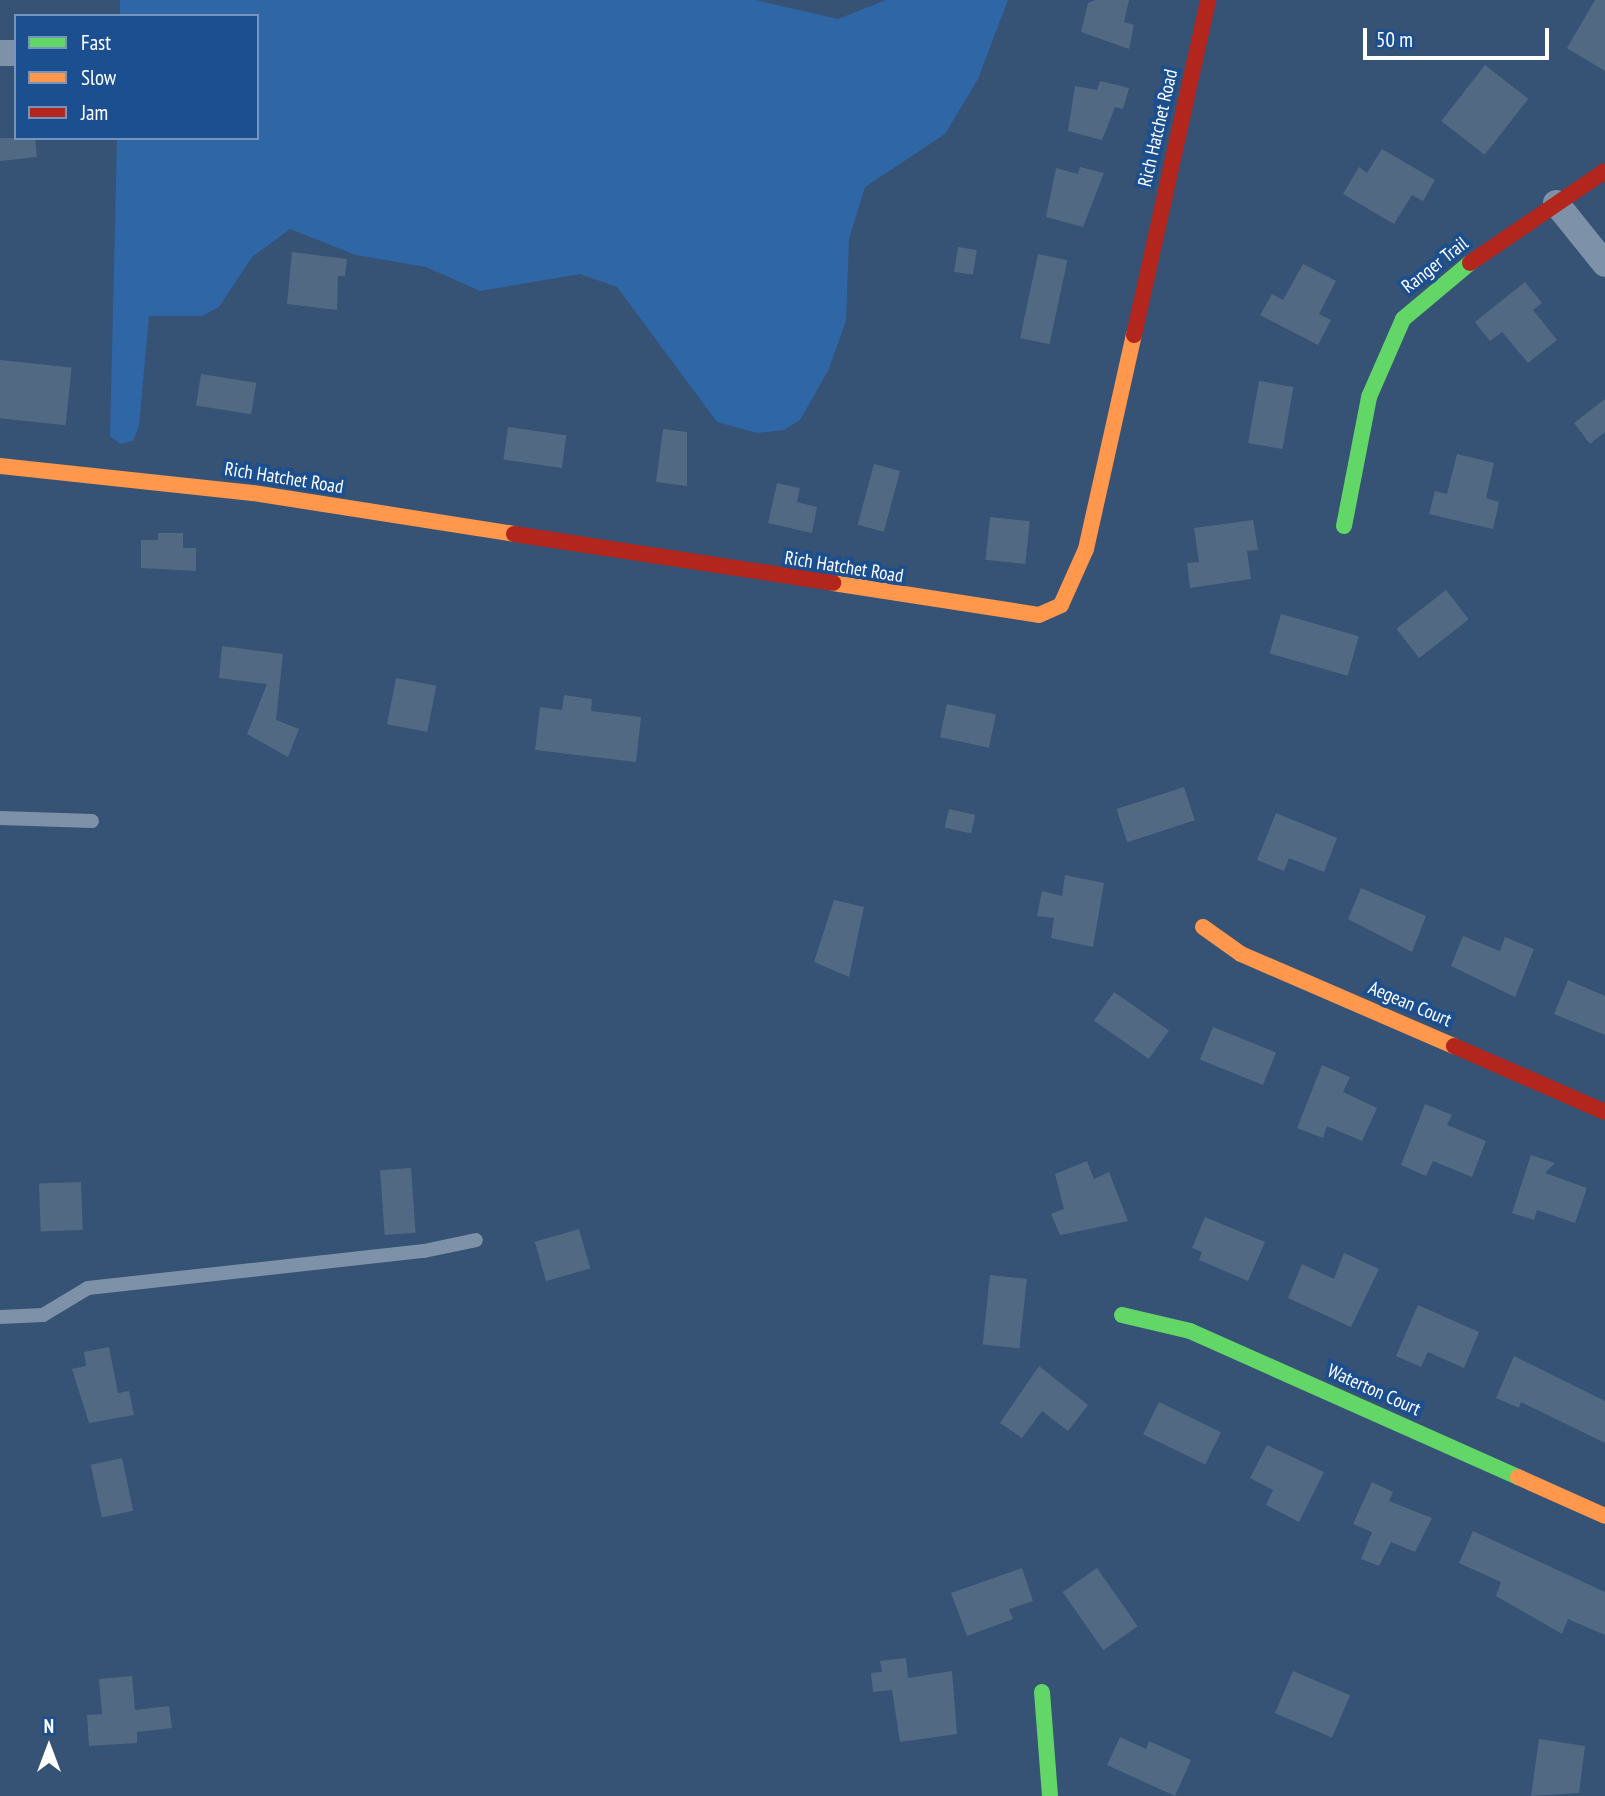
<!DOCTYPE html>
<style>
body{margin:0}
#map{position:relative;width:1605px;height:1796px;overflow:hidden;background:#365274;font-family:"PT Sans Narrow",sans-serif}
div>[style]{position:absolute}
.green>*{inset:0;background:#2f66a5}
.building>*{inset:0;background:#526984;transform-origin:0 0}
.lane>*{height:14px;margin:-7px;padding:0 7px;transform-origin:7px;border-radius:7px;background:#7d92a8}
.street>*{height:26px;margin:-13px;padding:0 13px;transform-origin:13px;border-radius:13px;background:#7d92a8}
.fast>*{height:16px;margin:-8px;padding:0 8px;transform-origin:8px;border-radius:8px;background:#63d668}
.slow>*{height:16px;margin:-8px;padding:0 8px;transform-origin:8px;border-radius:8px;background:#ff974d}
.jam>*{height:16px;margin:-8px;padding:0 8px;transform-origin:8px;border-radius:8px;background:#b3261e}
span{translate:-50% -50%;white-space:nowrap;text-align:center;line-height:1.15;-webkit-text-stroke:7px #1b4f8f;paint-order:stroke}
.street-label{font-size:19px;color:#fff}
.legend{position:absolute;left:14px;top:14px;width:245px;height:126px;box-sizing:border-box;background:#1b4f8f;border:2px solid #7695bc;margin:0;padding:9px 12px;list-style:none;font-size:21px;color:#fff}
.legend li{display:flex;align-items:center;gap:14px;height:35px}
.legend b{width:35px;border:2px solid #7695bc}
.north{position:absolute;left:14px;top:1712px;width:70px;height:70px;-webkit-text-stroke:5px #1b4f8f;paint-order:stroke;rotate:0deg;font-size:19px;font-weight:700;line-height:28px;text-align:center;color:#fff}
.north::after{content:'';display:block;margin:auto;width:24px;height:32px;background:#fff;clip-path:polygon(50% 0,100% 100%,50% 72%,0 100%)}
.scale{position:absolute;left:1363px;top:28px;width:186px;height:32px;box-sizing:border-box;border:4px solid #fff;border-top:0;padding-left:9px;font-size:21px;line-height:24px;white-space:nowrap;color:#fff;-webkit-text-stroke:5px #1b4f8f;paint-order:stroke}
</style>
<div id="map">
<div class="green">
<div style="clip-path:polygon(120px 0,756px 0,838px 19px,886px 0,1008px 0,978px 79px,945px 134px,865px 187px,849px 239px,846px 321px,828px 371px,800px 420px,784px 430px,757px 433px,717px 422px,617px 287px,580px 274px,480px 291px,426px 267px,356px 255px,290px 229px,252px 257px,219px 307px,202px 316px,149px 316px,139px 426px,133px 441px,120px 444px,110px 436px,117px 138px,257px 138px,257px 16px,120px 16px)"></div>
</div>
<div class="building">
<div style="clip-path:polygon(1095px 0,1129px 0,1124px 22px,1134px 25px,1129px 49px,1081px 32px,1088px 3px)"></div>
<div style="clip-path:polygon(1595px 0,1605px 0,1605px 71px,1567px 48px)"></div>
<div style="left:1485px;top:65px;width:55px;height:71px;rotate:38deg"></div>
<div style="clip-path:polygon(1100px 81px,1129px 88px,1123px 109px,1115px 107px,1102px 140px,1068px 131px,1075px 86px,1097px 90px)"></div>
<div style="clip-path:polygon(0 138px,35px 138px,37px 157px,0 161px)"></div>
<div style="clip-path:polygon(1382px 149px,1435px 180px,1423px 201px,1412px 195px,1394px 224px,1343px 194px,1359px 167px,1367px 173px)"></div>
<div style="clip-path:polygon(1080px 167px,1104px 173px,1083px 227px,1046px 217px,1056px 168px,1078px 174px)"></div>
<div style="left:958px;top:247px;width:19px;height:25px;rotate:9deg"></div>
<div style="clip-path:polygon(292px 252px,347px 259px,345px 276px,338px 276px,337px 310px,287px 304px)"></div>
<div style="left:1038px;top:254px;width:30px;height:86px;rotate:12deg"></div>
<div style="clip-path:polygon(1303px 264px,1336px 281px,1319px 314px,1331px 320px,1318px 345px,1260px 315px,1272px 294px,1283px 300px)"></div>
<div style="clip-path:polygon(1525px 282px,1542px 303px,1533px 310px,1557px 340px,1528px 363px,1502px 332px,1490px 341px,1475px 322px)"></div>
<div style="left:0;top:360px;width:72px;height:58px;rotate:6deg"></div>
<div style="left:201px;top:374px;width:56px;height:32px;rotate:9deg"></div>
<div style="left:1259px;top:381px;width:35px;height:63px;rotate:10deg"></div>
<div style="clip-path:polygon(1605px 399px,1605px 432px,1590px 444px,1574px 423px)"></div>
<div style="left:508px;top:427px;width:59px;height:33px;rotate:8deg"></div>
<div style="clip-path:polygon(663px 429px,687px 432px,687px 486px,656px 482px)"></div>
<div style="clip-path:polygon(1457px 454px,1494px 463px,1486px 498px,1499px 502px,1493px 529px,1429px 514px,1435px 491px,1447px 494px)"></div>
<div style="left:874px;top:464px;width:27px;height:63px;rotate:15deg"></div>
<div style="clip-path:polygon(777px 483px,800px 488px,797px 502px,817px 507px,812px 533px,768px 523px)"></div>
<div style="left:990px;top:517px;width:40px;height:43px;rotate:6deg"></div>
<div style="clip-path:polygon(1253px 520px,1258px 550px,1247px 551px,1251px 579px,1190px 588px,1187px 563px,1199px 562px,1194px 528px)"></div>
<div style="clip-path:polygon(158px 533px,183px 533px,183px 548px,196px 548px,196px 571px,141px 568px,141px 540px,158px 540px)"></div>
<div style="left:1446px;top:590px;width:37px;height:63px;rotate:52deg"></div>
<div style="left:1281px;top:614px;width:81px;height:41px;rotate:16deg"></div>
<div style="clip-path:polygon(222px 646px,283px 654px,276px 720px,299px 729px,288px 757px,247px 734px,267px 684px,219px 678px)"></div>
<div style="left:396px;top:678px;width:41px;height:47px;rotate:11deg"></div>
<div style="clip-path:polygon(564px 695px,592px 699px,591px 711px,641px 717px,636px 762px,535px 750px,540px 707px,562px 710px)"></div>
<div style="left:947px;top:704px;width:50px;height:34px;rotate:12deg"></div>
<div style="left:1184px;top:787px;width:35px;height:71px;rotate:72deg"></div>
<div style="left:949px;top:809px;width:27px;height:19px;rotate:13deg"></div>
<div style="clip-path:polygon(1276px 813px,1337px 838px,1324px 872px,1289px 858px,1284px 871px,1257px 860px)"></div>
<div style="clip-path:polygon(1065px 875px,1104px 883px,1093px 947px,1051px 938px,1054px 918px,1037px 916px,1042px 891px,1062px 896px)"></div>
<div style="clip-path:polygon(1361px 888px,1426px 916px,1412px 952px,1348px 919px)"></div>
<div style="clip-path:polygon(834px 900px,864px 907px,849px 977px,814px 962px)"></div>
<div style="clip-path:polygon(1463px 936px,1500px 951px,1505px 937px,1534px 949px,1515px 997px,1451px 966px)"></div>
<div style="clip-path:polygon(1568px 980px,1605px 996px,1605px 1035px,1554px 1014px)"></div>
<div style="left:1114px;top:992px;width:67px;height:35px;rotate:35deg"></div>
<div style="left:1213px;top:1027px;width:68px;height:35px;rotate:22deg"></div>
<div style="clip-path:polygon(1322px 1065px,1350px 1077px,1343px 1092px,1377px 1108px,1362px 1141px,1327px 1126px,1323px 1138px,1297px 1128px)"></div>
<div style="clip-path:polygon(1425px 1104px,1452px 1115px,1447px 1125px,1486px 1141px,1472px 1177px,1433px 1161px,1426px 1176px,1401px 1165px)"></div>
<div style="clip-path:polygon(1531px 1155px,1555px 1163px,1545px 1173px,1587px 1188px,1575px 1223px,1537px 1210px,1534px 1220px,1512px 1213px)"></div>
<div style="clip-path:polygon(1087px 1161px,1094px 1179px,1109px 1172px,1128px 1221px,1060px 1235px,1051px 1214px,1064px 1209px,1055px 1174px)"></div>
<div style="left:411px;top:1168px;width:65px;height:31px;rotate:86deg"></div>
<div style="left:81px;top:1182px;width:48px;height:42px;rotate:88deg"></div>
<div style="clip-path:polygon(1205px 1217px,1265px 1242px,1248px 1281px,1199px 1260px,1202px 1252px,1192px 1248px)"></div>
<div style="left:579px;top:1229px;width:41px;height:46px;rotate:74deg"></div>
<div style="clip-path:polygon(1344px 1253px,1379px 1269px,1351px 1327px,1288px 1298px,1302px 1264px,1334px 1279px)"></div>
<div style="left:990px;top:1275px;width:37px;height:70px;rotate:6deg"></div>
<div style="clip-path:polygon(1418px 1305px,1479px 1332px,1464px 1368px,1428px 1352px,1421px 1367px,1396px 1356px)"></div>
<div style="clip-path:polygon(109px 1347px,118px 1393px,129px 1391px,134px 1415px,89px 1423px,72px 1369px,86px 1366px,84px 1352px)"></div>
<div style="clip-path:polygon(1514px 1356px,1605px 1401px,1605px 1443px,1521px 1402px,1519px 1408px,1496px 1398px)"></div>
<div style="clip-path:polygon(1039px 1366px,1088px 1405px,1068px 1431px,1042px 1411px,1022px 1438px,1000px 1423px)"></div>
<div style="left:1159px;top:1402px;width:69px;height:36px;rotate:26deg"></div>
<div style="clip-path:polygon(1267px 1445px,1324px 1472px,1299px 1522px,1266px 1505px,1273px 1490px,1250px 1478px)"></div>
<div style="left:122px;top:1458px;width:54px;height:32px;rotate:78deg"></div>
<div style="clip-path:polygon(1372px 1482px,1393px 1492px,1389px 1501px,1432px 1518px,1415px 1552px,1391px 1542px,1379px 1566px,1361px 1559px,1372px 1532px,1353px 1524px)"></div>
<div style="clip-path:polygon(1473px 1531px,1605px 1592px,1605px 1635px,1568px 1619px,1562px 1634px,1496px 1596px,1501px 1582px,1459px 1563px)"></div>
<div style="clip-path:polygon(1022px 1568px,1033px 1601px,1009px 1609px,1013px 1619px,967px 1636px,951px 1593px)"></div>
<div style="left:1097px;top:1568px;width:71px;height:42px;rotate:55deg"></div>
<div style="clip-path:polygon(906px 1658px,908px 1678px,952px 1671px,957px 1734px,900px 1742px,892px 1690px,873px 1692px,871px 1673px,882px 1672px,880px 1661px)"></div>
<div style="left:1293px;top:1671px;width:62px;height:46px;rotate:23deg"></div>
<div style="clip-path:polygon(132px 1676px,135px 1710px,169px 1706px,172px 1728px,137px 1732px,137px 1743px,89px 1746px,87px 1715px,102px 1714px,99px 1679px)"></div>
<div style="clip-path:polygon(1120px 1737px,1146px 1749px,1149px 1741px,1191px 1760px,1175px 1796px,1107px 1765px)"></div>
<div style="clip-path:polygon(1539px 1739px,1585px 1746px,1579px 1793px,1531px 1796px)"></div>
</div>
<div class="lane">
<div style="left:0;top:818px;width:92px;rotate:1.9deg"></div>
<div style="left:0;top:1317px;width:43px;rotate:-2.7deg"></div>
<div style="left:43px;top:1315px;width:52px;rotate:-31deg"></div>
<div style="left:88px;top:1288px;width:338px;rotate:-6.3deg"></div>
<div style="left:424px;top:1251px;width:53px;rotate:-11.9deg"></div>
</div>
<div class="street">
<div style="left:0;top:53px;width:16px"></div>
<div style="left:1556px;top:203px;width:78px;rotate:51.2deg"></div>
</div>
<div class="fast">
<div style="left:1344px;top:526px;width:131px;rotate:-79deg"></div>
<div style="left:1369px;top:397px;width:85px;rotate:-66.4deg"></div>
<div style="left:1403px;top:319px;width:87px;rotate:-39.9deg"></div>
<div style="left:1122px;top:1315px;width:70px;rotate:13.2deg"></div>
<div style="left:1190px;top:1331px;width:359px;rotate:24deg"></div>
<div style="left:1042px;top:1692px;width:104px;rotate:85.6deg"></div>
</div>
<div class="slow">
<div style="left:0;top:466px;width:254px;rotate:6.1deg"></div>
<div style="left:253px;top:493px;width:264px;rotate:8.9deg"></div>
<div style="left:833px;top:583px;width:208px;rotate:8.8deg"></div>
<div style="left:1039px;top:615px;width:24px;rotate:-24deg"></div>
<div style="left:1061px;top:605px;width:61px;rotate:-65.9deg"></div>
<div style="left:1086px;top:549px;width:219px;rotate:-77.4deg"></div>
<div style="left:1203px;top:927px;width:47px;rotate:35.4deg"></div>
<div style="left:1241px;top:954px;width:232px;rotate:23.4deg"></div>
<div style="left:1518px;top:1477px;width:95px;rotate:24.1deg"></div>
</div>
<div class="jam">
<div style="left:1470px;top:263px;width:163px;rotate:-34.3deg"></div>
<div style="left:1134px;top:335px;width:343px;rotate:-77.5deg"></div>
<div style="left:514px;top:534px;width:323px;rotate:8.7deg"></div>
<div style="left:1454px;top:1046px;width:165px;rotate:23.6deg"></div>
</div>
<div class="street-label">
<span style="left:1158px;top:128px;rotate:-77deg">Rich Hatchet Road</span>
<span style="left:1435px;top:265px;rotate:-38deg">Ranger Trail</span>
<span style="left:284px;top:478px;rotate:9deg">Rich Hatchet Road</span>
<span style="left:844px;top:567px;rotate:9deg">Rich Hatchet Road</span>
<span style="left:1410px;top:1004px;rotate:23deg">Aegean Court</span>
<span style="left:1374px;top:1390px;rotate:24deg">Waterton Court</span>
</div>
<ul class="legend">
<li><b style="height:9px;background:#63d668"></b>Fast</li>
<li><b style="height:9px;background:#ff974d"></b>Slow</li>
<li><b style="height:9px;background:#b3261e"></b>Jam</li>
</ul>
<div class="north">N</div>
<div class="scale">50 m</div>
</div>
